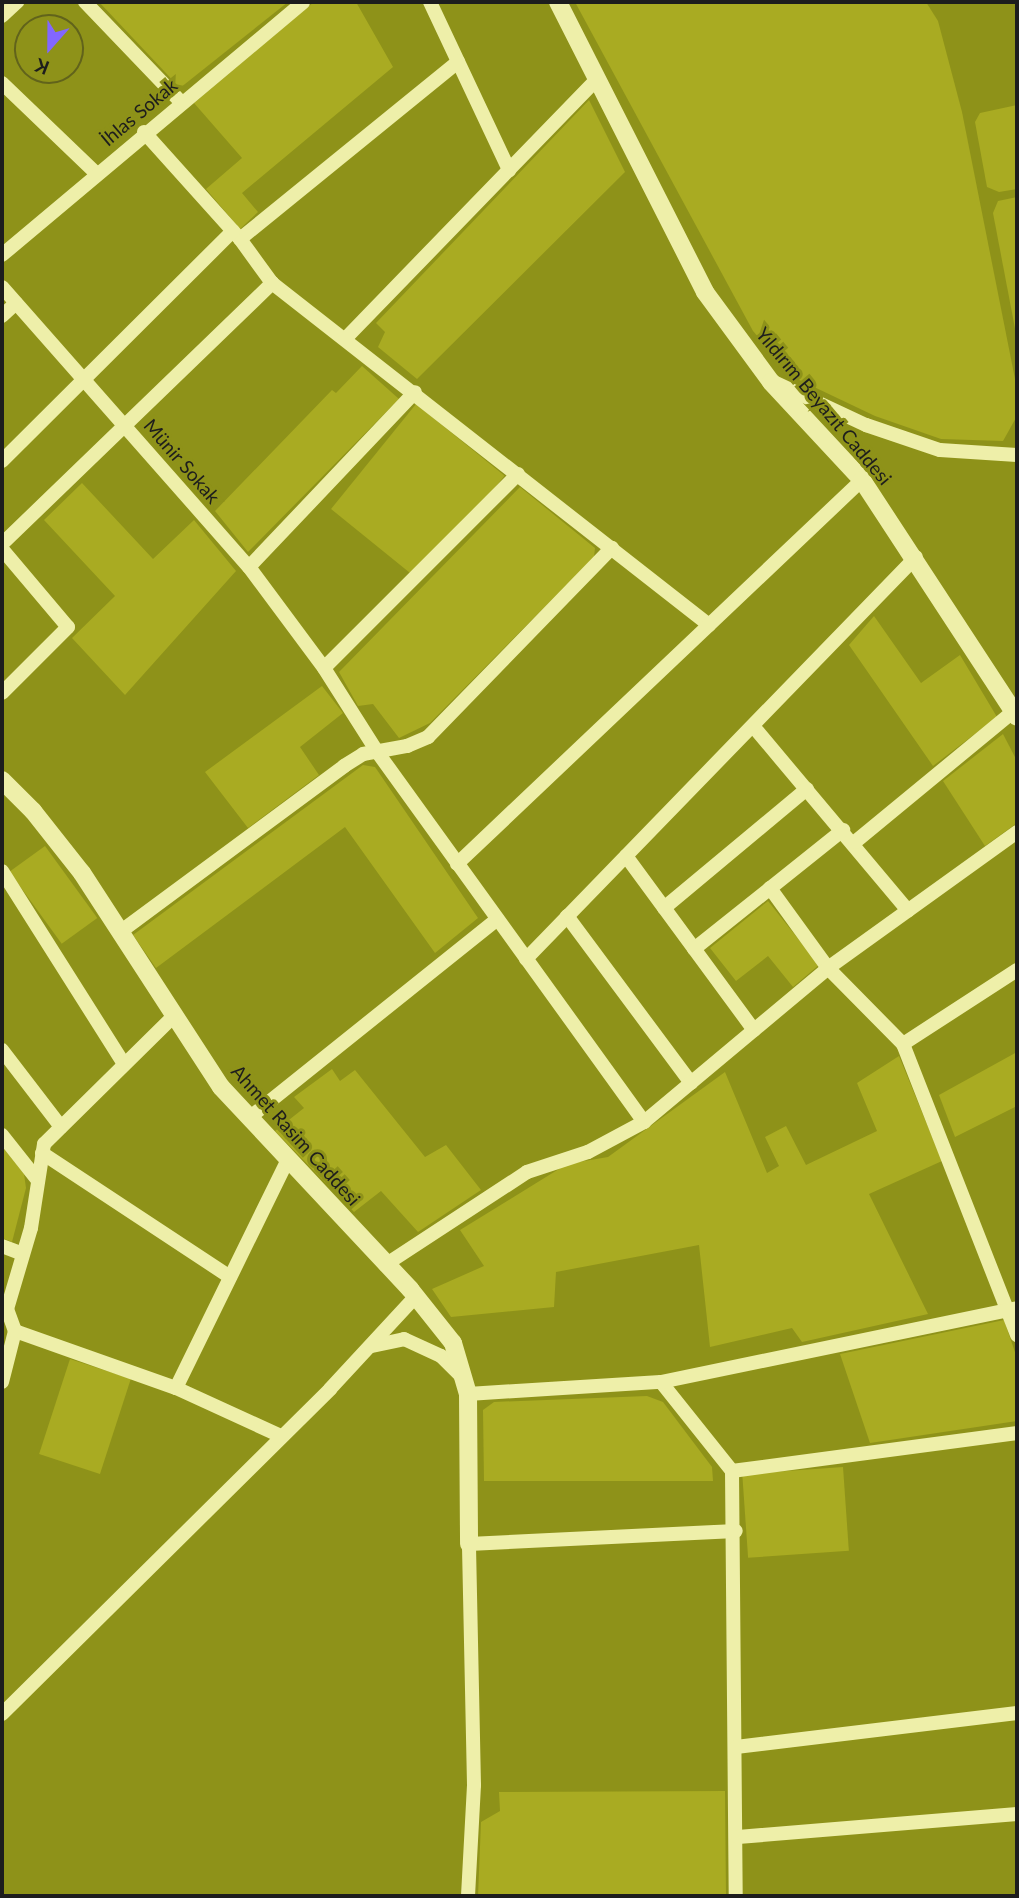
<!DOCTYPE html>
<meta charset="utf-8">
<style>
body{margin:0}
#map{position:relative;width:1019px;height:1898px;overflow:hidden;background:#8e9219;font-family:Lato,sans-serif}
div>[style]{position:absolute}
.green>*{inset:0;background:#a9ab22;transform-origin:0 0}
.minor>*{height:14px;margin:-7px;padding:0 7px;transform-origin:7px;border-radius:7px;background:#eeefa9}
.tertiary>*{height:18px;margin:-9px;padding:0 9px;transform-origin:9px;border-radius:9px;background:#eeefa9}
span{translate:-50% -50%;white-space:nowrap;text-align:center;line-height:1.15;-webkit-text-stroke:6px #8e9219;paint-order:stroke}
.street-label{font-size:19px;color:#1d1d1d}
.frame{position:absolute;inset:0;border:4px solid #1d1d1d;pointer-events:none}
.north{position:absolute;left:14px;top:14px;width:70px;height:70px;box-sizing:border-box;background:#8e9219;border:2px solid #61631b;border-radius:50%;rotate:201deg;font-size:19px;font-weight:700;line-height:28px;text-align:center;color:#1d1d1d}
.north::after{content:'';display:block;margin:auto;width:24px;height:32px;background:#8267ff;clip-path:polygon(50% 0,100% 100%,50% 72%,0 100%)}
</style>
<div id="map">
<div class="green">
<div style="clip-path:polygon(99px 2px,288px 2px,180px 88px)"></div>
<div style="clip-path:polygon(314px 2px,356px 2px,393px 67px,242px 193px,258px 212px,240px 229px,206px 189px,242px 158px,194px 103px)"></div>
<div style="clip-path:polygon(575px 2px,926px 2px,938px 21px,962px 112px,1017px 389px,1017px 416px,1003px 441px,941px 439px,875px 416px,793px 377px,753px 331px)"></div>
<div style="clip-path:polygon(589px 100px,625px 172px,417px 379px,378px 347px,385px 332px,376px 323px)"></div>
<div style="clip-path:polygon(1017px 105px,1017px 189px,999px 192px,987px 187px,975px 122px,980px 113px)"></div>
<div style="clip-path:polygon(1017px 197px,1017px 339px,993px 213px,998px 201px)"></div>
<div style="clip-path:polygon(362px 366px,399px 399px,248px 552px,215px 511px,332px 390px,336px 393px)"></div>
<div style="left:416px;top:404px;width:114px;height:135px;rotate:39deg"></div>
<div style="clip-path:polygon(82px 483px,153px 559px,194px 520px,236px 571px,125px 695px,72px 638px,115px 596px,44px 520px)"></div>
<div style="clip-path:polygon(520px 487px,595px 548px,594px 557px,430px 723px,399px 738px,373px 704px,358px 706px,339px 672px)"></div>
<div style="clip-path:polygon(874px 616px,921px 683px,960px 655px,997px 717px,933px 766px,849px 645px)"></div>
<div style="clip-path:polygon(322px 686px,343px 713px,300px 747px,319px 775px,248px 828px,205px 772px)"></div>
<div style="clip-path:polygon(1003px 734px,1017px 761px,1017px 823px,985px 846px,943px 781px)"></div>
<div style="clip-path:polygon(363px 765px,375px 767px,478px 918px,435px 953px,345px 827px,156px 968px,133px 935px)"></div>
<div style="left:45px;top:846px;width:89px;height:44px;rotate:54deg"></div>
<div style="clip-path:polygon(768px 901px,819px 965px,793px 987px,768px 956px,736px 981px,710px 948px)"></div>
<div style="clip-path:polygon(1017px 1052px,1017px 1106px,955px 1137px,939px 1095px)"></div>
<div style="clip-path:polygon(899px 1056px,942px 1161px,869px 1194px,928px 1314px,802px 1342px,792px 1328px,710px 1347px,699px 1245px,556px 1272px,554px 1307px,451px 1317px,432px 1289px,484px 1266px,460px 1230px,567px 1164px,608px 1157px,725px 1072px,767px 1173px,779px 1166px,765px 1137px,786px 1126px,806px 1165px,877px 1131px,857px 1083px)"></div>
<div style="clip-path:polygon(332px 1069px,340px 1081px,355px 1070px,425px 1157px,446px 1145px,481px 1190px,418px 1232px,381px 1191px,354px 1212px,275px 1131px,304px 1108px,294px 1097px)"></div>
<div style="clip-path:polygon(2px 1146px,24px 1174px,26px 1188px,12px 1242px,2px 1238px)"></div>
<div style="clip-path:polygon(1004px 1320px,1017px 1358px,1017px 1421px,870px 1443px,840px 1354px)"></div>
<div style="left:70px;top:1359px;width:64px;height:100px;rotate:18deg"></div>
<div style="clip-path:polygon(647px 1396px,663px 1402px,712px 1467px,713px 1481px,484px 1481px,483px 1410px,494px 1402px)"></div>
<div style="left:843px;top:1467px;width:84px;height:101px;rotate:86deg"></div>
<div style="clip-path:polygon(725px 1791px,726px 1896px,478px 1896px,481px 1822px,500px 1811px,499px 1792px)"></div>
</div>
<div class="minor">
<div style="left:85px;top:2px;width:137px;rotate:46.2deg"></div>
<div style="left:430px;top:2px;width:186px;rotate:64.8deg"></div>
<div style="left:2px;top:16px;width:21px;rotate:-43deg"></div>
<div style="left:2px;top:83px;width:130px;rotate:43.8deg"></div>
<div style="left:144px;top:132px;width:144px;rotate:48.1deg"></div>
<div style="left:240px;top:239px;width:54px;rotate:54deg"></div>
<div style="left:272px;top:283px;width:555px;rotate:38.05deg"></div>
<div style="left:240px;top:239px;width:281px;rotate:-39.1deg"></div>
<div style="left:2px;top:255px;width:393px;rotate:-40deg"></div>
<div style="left:2px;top:287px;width:373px;rotate:48.6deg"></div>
<div style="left:249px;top:567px;width:126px;rotate:53.4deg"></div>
<div style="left:2px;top:316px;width:19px;rotate:-43deg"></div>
<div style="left:345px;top:339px;width:362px;rotate:-45.9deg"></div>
<div style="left:774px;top:382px;width:102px;rotate:25.1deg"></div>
<div style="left:866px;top:425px;width:78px;rotate:18.7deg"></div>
<div style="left:940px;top:450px;width:77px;rotate:3.7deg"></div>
<div style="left:2px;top:461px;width:326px;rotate:-44.9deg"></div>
<div style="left:518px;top:474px;width:274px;rotate:135deg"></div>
<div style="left:324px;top:668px;width:101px;rotate:57.6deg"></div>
<div style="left:378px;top:753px;width:455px;rotate:54.2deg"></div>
<div style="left:2px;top:544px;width:376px;rotate:-44deg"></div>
<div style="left:2px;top:549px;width:102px;rotate:49.8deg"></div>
<div style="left:68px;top:627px;width:93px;rotate:135deg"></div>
<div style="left:249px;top:567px;width:241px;rotate:-46.5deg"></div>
<div style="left:753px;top:726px;width:241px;rotate:50deg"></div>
<div style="left:855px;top:842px;width:206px;rotate:-39.5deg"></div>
<div style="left:626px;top:856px;width:216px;rotate:53.7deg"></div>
<div style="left:457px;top:864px;width:558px;rotate:-43.48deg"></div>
<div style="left:2px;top:871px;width:228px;rotate:57.7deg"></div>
<div style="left:770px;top:888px;width:99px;rotate:54.1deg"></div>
<div style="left:828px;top:968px;width:107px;rotate:45.4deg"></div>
<div style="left:903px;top:1044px;width:313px;rotate:68.6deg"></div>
<div style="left:664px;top:908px;width:186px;rotate:-39.8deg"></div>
<div style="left:567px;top:916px;width:208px;rotate:53.4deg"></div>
<div style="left:120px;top:932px;width:279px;rotate:-36.5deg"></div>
<div style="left:344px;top:766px;width:22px;rotate:-32deg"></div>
<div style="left:363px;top:754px;width:45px;rotate:-10.3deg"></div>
<div style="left:407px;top:746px;width:23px;rotate:-23deg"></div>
<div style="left:428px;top:737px;width:264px;rotate:-45.8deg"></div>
<div style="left:694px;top:949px;width:191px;rotate:-38.6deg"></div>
<div style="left:526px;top:959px;width:560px;rotate:-45.87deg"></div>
<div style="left:903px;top:1044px;width:136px;rotate:-33deg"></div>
<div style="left:2px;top:1050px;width:97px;rotate:52.5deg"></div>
<div style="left:249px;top:1118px;width:318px;rotate:-38.7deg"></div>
<div style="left:2px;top:1135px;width:55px;rotate:51.7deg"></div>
<div style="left:42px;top:1153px;width:225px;rotate:33.4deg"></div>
<div style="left:2px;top:1246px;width:22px;rotate:21deg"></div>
<div style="left:385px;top:1265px;width:170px;rotate:-33.2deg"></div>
<div style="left:527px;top:1172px;width:64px;rotate:-18.2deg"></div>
<div style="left:588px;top:1152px;width:64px;rotate:-28.2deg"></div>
<div style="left:644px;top:1122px;width:240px;rotate:-39.9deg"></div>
<div style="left:828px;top:968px;width:233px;rotate:-35.7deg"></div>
<div style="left:15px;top:1331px;width:171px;rotate:19.5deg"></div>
<div style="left:176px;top:1388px;width:115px;rotate:24.6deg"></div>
<div style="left:372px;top:1346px;width:33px;rotate:-12deg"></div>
<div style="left:404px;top:1339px;width:41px;rotate:24.7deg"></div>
<div style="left:441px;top:1356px;width:31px;rotate:45deg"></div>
<div style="left:2px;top:1382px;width:53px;rotate:-75.7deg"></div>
<div style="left:15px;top:1331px;width:23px;rotate:-110deg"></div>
<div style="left:7px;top:1309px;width:84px;rotate:-73.5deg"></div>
<div style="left:31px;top:1228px;width:85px;rotate:-81.2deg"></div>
<div style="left:44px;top:1144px;width:182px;rotate:-44.6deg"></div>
<div style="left:661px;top:1382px;width:114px;rotate:51.4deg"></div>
<div style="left:732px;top:1471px;width:425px;rotate:89.5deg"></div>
<div style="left:176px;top:1388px;width:255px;rotate:-63.9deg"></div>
<div style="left:468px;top:1394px;width:193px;rotate:-3.6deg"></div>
<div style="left:661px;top:1382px;width:364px;rotate:-11.7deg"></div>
<div style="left:732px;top:1471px;width:288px;rotate:-7.6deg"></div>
<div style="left:2px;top:1714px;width:462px;rotate:-44.7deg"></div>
<div style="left:330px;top:1389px;width:127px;rotate:-47.2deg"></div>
<div style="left:736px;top:1747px;width:283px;rotate:-6.9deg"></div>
<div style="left:738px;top:1837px;width:280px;rotate:-4.7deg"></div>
<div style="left:468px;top:1896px;width:111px;rotate:-86.9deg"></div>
<div style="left:474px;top:1785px;width:241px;rotate:-91.2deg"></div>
<div style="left:469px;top:1544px;width:267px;rotate:-2.8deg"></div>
</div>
<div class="tertiary">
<div style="left:558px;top:2px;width:325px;rotate:63.1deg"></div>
<div style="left:705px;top:292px;width:112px;rotate:53.7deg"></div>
<div style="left:771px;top:382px;width:134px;rotate:47.1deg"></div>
<div style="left:862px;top:480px;width:283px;rotate:56.8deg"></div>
<div style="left:2px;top:780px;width:44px;rotate:45deg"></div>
<div style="left:33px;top:811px;width:79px;rotate:51.7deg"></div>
<div style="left:82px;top:873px;width:255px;rotate:57deg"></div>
<div style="left:221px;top:1087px;width:277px;rotate:46.9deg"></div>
<div style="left:410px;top:1289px;width:69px;rotate:51.5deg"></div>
<div style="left:453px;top:1343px;width:53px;rotate:73.6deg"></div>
<div style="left:468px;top:1394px;width:150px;rotate:89.6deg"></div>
</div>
<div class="street-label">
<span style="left:139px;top:112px;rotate:-40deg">İhlas Sokak</span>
<span style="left:824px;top:406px;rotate:50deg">Yıldırım Beyazıt Caddesi</span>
<span style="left:182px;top:461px;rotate:49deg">Münir Sokak</span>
<span style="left:296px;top:1135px;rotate:48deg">Ahmet Rasim Caddesi</span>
</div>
<div class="frame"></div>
<div class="north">K</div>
</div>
